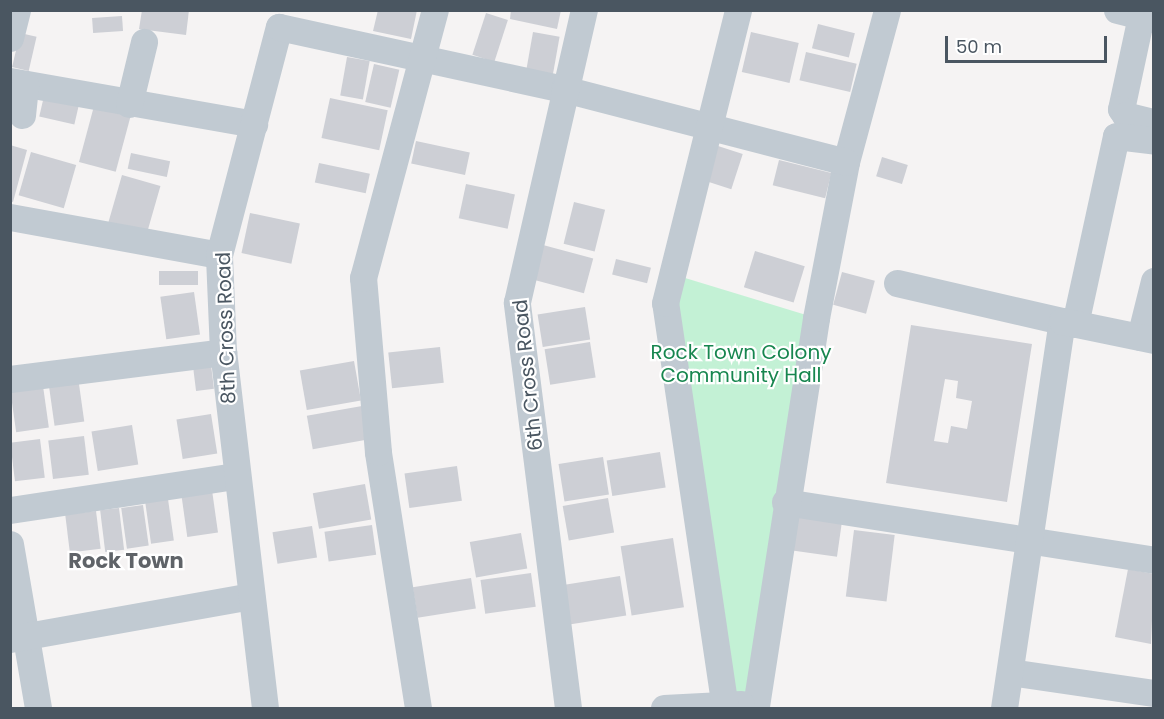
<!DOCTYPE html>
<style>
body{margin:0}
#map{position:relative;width:1164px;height:719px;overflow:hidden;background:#f5f3f3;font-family:Poppins,sans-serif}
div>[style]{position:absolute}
.green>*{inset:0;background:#c3f1d5}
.building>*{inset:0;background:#cdcfd5;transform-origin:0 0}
.minor>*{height:27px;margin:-13.5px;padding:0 13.5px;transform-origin:13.5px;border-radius:13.5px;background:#c1cad2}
span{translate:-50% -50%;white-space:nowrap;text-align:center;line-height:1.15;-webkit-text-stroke:4.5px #fff;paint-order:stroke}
.street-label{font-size:20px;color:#4a5661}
.park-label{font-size:20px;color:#17864f}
.neighbourhood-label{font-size:21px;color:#5f6368;font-weight:700}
.frame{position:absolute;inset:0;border:12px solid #4a5661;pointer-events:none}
.scale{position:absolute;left:945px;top:36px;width:162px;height:27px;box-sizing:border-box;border:3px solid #4a5661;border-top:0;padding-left:8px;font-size:18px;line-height:21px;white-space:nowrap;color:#4a5661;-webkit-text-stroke:4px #fff;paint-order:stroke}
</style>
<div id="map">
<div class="green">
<div style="clip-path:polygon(672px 274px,816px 318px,756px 706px,724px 702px)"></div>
</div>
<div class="building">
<div style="clip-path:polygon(142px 10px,189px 10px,186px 35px,139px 29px)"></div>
<div style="clip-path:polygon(378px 10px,417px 10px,411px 39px,373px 31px)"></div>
<div style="clip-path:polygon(511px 10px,561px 10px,557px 29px,510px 19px)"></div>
<div style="left:486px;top:13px;width:23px;height:44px;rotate:18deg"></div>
<div style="left:122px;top:16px;width:15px;height:30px;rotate:86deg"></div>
<div style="left:818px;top:24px;width:38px;height:25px;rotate:14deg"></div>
<div style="left:533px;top:32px;width:27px;height:38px;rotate:10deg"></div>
<div style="left:751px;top:32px;width:49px;height:41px;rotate:13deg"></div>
<div style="left:20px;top:33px;width:17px;height:35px;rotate:13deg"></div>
<div style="left:806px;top:52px;width:52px;height:29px;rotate:13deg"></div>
<div style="left:347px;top:57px;width:23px;height:39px;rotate:10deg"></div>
<div style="left:374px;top:64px;width:26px;height:39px;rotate:13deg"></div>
<div style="left:44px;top:96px;width:36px;height:21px;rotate:13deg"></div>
<div style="left:330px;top:98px;width:59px;height:41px;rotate:12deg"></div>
<div style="left:94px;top:106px;width:38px;height:58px;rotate:15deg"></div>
<div style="left:416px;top:141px;width:55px;height:23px;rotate:12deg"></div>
<div style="clip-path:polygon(10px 145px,27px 150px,13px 202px,10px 201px)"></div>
<div style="left:718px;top:146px;width:26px;height:37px;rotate:18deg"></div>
<div style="left:31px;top:152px;width:47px;height:45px;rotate:16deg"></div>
<div style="left:131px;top:153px;width:40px;height:16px;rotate:12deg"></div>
<div style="left:882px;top:157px;width:27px;height:20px;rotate:17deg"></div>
<div style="left:779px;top:160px;width:54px;height:26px;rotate:14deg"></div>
<div style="left:319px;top:163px;width:52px;height:20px;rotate:12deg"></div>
<div style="left:122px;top:175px;width:40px;height:50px;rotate:16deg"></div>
<div style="left:466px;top:184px;width:50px;height:35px;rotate:12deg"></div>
<div style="left:574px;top:202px;width:32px;height:43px;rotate:14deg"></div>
<div style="left:250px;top:213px;width:51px;height:41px;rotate:12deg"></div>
<div style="left:543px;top:245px;width:52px;height:36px;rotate:15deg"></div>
<div style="left:755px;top:251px;width:52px;height:38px;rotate:17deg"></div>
<div style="left:616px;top:259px;width:36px;height:16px;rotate:14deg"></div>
<div style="left:198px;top:271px;width:14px;height:39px;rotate:90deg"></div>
<div style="left:842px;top:272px;width:34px;height:34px;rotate:15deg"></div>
<div style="left:194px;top:292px;width:43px;height:34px;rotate:82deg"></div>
<div style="left:585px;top:307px;width:33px;height:48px;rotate:81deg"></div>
<div style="clip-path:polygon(evenodd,911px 325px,1032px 344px,1007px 502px,886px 483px,911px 325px,945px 379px,958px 381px,956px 398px,972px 401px,967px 429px,951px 426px,948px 443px,934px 441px,945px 379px)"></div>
<div style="left:590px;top:342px;width:36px;height:46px;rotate:81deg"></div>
<div style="left:440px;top:347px;width:36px;height:52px;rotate:84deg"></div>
<div style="left:354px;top:361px;width:40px;height:55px;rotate:80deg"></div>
<div style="left:211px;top:365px;width:24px;height:18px;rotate:83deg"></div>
<div style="left:78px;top:377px;width:45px;height:30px;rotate:82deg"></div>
<div style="left:43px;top:386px;width:42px;height:33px;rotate:82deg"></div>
<div style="left:362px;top:406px;width:34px;height:56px;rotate:80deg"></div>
<div style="left:211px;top:414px;width:40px;height:35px;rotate:81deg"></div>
<div style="left:132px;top:425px;width:40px;height:41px;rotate:81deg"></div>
<div style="left:84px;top:436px;width:39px;height:36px;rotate:83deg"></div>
<div style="left:40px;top:439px;width:39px;height:30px;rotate:83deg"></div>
<div style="left:660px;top:452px;width:36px;height:54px;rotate:81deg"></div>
<div style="left:603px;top:457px;width:38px;height:45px;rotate:81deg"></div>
<div style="left:457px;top:466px;width:35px;height:53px;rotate:82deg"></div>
<div style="left:365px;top:484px;width:36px;height:53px;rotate:80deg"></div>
<div style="left:212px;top:490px;width:43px;height:31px;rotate:82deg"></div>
<div style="left:608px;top:498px;width:35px;height:46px;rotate:80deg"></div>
<div style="left:168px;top:499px;width:42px;height:23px;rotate:82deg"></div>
<div style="left:143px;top:505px;width:41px;height:22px;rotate:82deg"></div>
<div style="left:119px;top:508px;width:42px;height:19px;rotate:83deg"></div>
<div style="left:96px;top:511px;width:38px;height:31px;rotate:83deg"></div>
<div style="left:798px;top:511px;width:45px;height:40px;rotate:8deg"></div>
<div style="left:372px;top:525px;width:30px;height:48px;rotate:82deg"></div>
<div style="left:312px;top:526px;width:32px;height:40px;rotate:81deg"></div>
<div style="left:854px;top:530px;width:41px;height:67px;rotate:7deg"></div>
<div style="left:521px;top:533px;width:36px;height:52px;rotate:80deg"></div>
<div style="left:673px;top:538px;width:70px;height:53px;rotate:81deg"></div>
<div style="clip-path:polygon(1128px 569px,1154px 574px,1151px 644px,1115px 637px)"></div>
<div style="left:531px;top:573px;width:34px;height:51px;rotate:82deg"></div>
<div style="left:620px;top:576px;width:40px;height:56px;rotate:81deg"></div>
<div style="left:471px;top:578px;width:31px;height:59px;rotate:81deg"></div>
</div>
<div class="minor">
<div style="left:1117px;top:10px;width:38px;rotate:14deg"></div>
<div style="left:1141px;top:16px;width:95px;rotate:102.1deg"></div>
<div style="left:1121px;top:109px;width:7px;rotate:56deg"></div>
<div style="left:1125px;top:115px;width:30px;rotate:14deg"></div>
<div style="left:10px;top:38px;width:29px;rotate:-76deg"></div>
<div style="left:10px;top:81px;width:248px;rotate:10deg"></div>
<div style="left:129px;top:104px;width:64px;rotate:-76.4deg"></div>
<div style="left:22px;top:115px;width:31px;rotate:-84deg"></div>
<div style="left:10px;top:217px;width:212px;rotate:10.3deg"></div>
<div style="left:897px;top:283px;width:169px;rotate:13deg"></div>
<div style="left:1075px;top:324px;width:192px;rotate:-77.7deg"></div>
<div style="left:1116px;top:136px;width:38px;rotate:7deg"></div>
<div style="left:1140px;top:337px;width:58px;rotate:-76deg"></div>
<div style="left:10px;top:379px;width:215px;rotate:-7.2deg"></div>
<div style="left:785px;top:502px;width:374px;rotate:8.9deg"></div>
<div style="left:10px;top:510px;width:229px;rotate:-8.6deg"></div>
<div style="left:10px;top:544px;width:166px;rotate:80.3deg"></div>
<div style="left:10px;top:639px;width:245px;rotate:-10.1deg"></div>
<div style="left:1010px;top:672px;width:146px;rotate:8.3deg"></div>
<div style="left:756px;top:706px;width:393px;rotate:-81.2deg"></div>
<div style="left:816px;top:318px;width:159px;rotate:-79.1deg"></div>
<div style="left:846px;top:162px;width:157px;rotate:-74.9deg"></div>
<div style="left:265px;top:708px;width:358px;rotate:-96.7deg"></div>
<div style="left:223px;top:352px;width:97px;rotate:-92.4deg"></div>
<div style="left:219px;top:255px;width:236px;rotate:-75.3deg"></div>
<div style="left:279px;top:27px;width:292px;rotate:12.3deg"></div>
<div style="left:564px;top:89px;width:291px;rotate:14.5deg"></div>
<div style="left:418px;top:708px;width:259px;rotate:-98.9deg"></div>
<div style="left:378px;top:452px;width:175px;rotate:-94.9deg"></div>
<div style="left:363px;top:278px;width:278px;rotate:-75deg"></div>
<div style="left:568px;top:708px;width:409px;rotate:-97.2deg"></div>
<div style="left:517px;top:302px;width:300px;rotate:-77.1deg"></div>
<div style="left:664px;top:708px;width:77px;rotate:-3deg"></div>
<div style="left:725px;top:708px;width:409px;rotate:-98.4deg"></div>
<div style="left:665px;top:303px;width:302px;rotate:-76deg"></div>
<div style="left:1004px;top:708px;width:391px;rotate:-81.5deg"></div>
<div style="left:1062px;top:321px;width:94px;rotate:11.7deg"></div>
</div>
<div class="street-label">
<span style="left:226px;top:328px;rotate:-92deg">8th Cross Road</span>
<span style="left:528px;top:375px;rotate:-96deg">6th Cross Road</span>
</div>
<div class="park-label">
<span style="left:741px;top:364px">Rock Town Colony<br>Community Hall</span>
</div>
<div class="neighbourhood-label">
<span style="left:126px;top:561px">Rock Town</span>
</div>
<div class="frame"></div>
<div class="scale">50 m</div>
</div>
